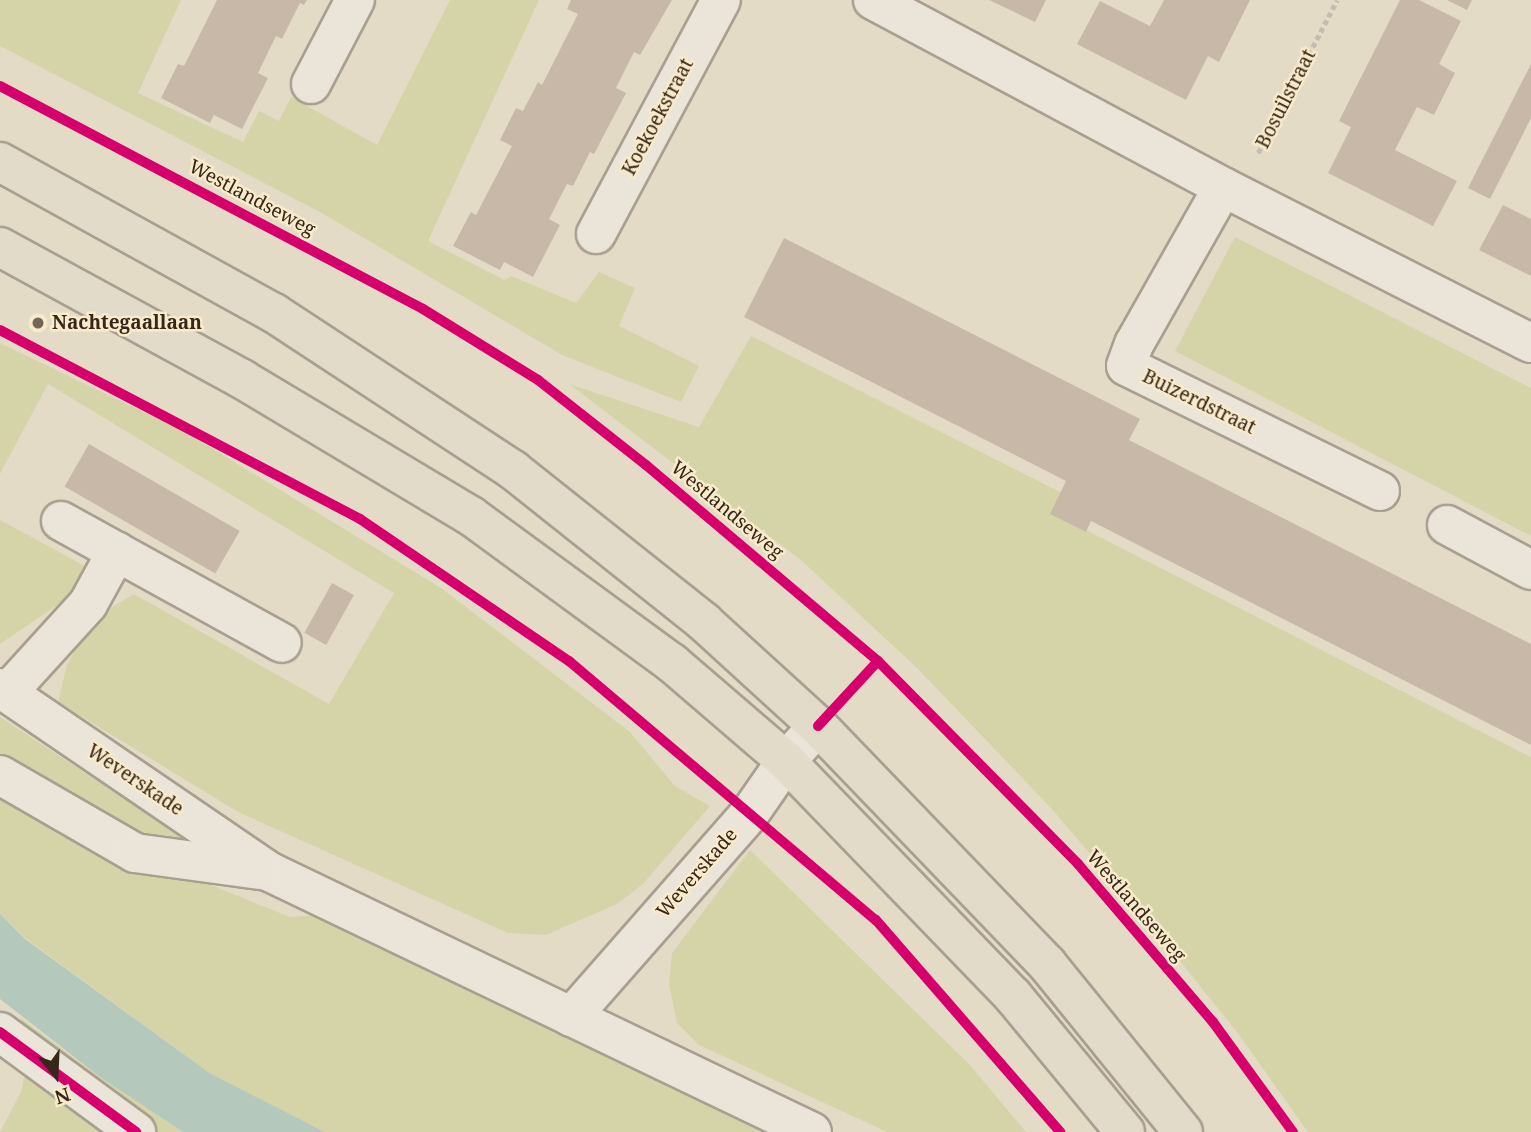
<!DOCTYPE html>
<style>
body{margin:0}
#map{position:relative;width:1531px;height:1132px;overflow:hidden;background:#e4dbc7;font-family:"Noto Serif",serif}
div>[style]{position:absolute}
.green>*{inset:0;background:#d5d4a8}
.water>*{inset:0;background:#b4c9bb}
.building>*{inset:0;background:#c8b8a8;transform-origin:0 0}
.path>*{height:4.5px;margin-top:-2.25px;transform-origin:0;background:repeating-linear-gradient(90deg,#c3bcb0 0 5px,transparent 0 8.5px)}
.roads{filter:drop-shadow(2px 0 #a89f91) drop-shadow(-2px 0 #a89f91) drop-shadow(0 2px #a89f91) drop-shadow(0 -2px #a89f91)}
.minor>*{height:38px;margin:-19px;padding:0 19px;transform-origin:19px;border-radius:19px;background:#ebe5d9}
.major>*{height:38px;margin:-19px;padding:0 19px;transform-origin:19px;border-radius:19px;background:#e3dbca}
.cycleway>*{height:10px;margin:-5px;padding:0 5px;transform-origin:5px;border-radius:5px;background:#d6006c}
.dots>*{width:19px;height:19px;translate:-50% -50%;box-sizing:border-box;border:4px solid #f8eaca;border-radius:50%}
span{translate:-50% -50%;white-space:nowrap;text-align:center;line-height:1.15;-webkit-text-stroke:5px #f8eaca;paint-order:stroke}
.street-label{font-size:19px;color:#36271a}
.poi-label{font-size:19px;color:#36271a;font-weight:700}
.left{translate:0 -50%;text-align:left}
.north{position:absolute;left:21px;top:1041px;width:70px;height:70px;-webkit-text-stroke:5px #f8eaca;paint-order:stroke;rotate:162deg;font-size:19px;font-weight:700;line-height:28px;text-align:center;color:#36271a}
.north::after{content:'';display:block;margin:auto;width:24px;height:32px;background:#36271a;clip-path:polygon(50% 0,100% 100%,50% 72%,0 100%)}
</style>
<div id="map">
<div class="green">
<div style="clip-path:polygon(0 0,181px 0,138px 93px,243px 142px,259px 111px,279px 121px,291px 97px,377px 145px,450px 0,539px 0,428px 241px,505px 280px,511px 276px,576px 303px,599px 272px,635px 288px,619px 326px,699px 366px,681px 402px,562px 355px,320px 212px,0 46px)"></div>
<div style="clip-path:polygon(1235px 237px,1531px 388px,1531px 536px,1175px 351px)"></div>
<div style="clip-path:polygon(751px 336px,1062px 493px,1053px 513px,1531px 757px,1531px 1132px,1308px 1132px,1237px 1032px,1138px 909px,1049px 806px,918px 669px,802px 561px,569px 384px,699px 427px)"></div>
<div style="clip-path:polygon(0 343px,185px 432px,441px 588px,630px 732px,675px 786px,710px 806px,643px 884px,617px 904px,546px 935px,508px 933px,238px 812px,58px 702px,67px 665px,91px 620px,134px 594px,329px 704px,394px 593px,48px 384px,0 474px)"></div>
<div style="clip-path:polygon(0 520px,92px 570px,84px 587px,0 644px)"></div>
<div style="clip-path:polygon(0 717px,207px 853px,159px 842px,0 760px)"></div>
<div style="clip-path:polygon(0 783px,139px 856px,290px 917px,319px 915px,762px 1132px,325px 1132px,301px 1124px,211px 1074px,25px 938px,0 914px)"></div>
<div style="clip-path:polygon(750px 850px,970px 1065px,1026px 1132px,887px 1132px,699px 1045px,677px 1023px,669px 985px,672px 953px)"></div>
<div style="clip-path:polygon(21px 1018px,100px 1077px,183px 1132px,0 1132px,21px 1092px,26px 1068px)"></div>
</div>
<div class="water">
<div style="clip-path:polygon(0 914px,25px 939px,211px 1074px,325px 1132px,183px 1132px,100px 1077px,0 999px)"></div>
</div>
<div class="building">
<div style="clip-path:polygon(217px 0,307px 0,304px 5px,300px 3px,282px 39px,276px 36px,258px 73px,268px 78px,242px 129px,214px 115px,210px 123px,161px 98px,178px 64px,184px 66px)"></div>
<div style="clip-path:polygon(571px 0,672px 0,640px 55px,634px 52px,616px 88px,626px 93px,594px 154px,590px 152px,573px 186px,567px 184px,549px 219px,560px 225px,533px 277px,504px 262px,500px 270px,453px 246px,471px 212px,476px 215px,512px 146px,500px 140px,516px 108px,523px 111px,538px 82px,542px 85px,578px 14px,567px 9px)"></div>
<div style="clip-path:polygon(989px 0,1046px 0,1035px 22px)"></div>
<div style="clip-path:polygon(1164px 0,1250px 0,1219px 62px,1208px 56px,1186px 100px,1077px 44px,1100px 1px,1150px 26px)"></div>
<div style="clip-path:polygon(1400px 0,1419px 0,1461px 21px,1439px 64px,1455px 73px,1434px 115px,1417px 107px,1395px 150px,1457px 181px,1433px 226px,1328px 173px,1351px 127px,1339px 121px)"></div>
<div style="clip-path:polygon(1447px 0,1472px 0,1467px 10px)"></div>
<div style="clip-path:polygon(1531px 64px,1531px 118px,1490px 199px,1468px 188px)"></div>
<div style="clip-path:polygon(1503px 205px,1531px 219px,1531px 276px,1479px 250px)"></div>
<div style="clip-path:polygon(784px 238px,1140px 419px,1129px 440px,1531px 644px,1531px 745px,1091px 521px,1086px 532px,1050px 514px,1066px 481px,744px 317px)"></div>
<div style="left:89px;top:444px;width:174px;height:49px;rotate:30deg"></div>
<div style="left:332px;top:583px;width:25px;height:57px;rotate:29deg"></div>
</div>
<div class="path">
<div style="left:1258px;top:153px;width:172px;rotate:-62.7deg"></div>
</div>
<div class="roads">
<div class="minor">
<div style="left:873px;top:0;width:397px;rotate:28.1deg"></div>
<div style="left:1223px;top:187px;width:345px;rotate:26.9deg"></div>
<div style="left:311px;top:84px;width:95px;rotate:-62.4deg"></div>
<div style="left:1223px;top:187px;width:180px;rotate:119.5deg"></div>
<div style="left:1134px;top:344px;width:23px;rotate:110deg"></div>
<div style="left:1126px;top:366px;width:283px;rotate:26.2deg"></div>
<div style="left:596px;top:234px;width:265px;rotate:-61.9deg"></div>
<div style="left:61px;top:521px;width:252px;rotate:28.9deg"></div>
<div style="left:1447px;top:525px;width:95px;rotate:28.2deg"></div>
<div style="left:0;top:688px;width:327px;rotate:34.3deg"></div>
<div style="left:270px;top:872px;width:601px;rotate:25.63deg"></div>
<div style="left:7px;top:693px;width:120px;rotate:-47.7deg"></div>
<div style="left:88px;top:604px;width:60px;rotate:-61.3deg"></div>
<div style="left:0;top:775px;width:156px;rotate:30deg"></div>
<div style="left:135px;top:853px;width:127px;rotate:7.7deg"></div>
<div style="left:571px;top:1017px;width:271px;rotate:-48.7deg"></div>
<div style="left:750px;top:813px;width:63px;rotate:-55.3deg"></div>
<div style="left:786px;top:761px;width:47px;rotate:-47.6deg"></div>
<div style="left:0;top:1032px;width:169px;rotate:36.3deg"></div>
</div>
<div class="major">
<div style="left:0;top:162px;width:313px;rotate:28.9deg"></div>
<div style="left:274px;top:313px;width:286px;rotate:33.3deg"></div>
<div style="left:513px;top:470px;width:244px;rotate:38.5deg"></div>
<div style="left:704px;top:622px;width:154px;rotate:42.4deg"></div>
<div style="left:818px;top:726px;width:330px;rotate:46.1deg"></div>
<div style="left:1047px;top:964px;width:216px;rotate:51deg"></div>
<div style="left:0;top:247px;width:276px;rotate:28.6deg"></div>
<div style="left:242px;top:379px;width:267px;rotate:30.9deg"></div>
<div style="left:471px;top:516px;width:249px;rotate:36.2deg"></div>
<div style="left:672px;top:663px;width:150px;rotate:40.7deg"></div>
<div style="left:786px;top:761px;width:327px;rotate:46deg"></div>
<div style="left:1013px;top:996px;width:176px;rotate:50.5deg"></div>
</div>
</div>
<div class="cycleway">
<div style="left:0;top:86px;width:478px;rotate:27.8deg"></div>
<div style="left:423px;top:309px;width:135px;rotate:31.7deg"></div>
<div style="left:538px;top:380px;width:137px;rotate:38.2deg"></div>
<div style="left:646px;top:465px;width:304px;rotate:40.2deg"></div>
<div style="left:878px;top:661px;width:285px;rotate:45.4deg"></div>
<div style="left:1078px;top:864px;width:208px;rotate:49.5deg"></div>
<div style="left:1213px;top:1022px;width:136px;rotate:54deg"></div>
<div style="left:0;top:330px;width:407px;rotate:27.7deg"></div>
<div style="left:360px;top:519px;width:253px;rotate:34.2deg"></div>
<div style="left:569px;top:661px;width:402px;rotate:40.2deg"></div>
<div style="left:876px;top:920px;width:281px;rotate:49deg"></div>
<div style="left:818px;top:726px;width:88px;rotate:-47.3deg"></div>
<div style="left:0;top:1032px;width:169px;rotate:36.3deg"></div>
</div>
<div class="dots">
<div style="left:38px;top:323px;background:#736657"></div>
</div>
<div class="street-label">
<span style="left:1286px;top:99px;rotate:-63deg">Bosuilstraat</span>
<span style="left:658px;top:117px;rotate:-62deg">Koekoekstraat</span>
<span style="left:252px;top:198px;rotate:28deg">Westlandseweg</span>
<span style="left:1199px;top:402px;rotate:26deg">Buizerdstraat</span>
<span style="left:727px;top:510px;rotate:40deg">Westlandseweg</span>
<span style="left:135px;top:780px;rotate:34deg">Weverskade</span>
<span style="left:697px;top:873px;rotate:-49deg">Weverskade</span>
<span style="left:1136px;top:906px;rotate:49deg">Westlandseweg</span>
</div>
<div class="poi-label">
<span class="left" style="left:52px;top:323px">Nachtegaallaan</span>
</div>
<div class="north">N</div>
</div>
